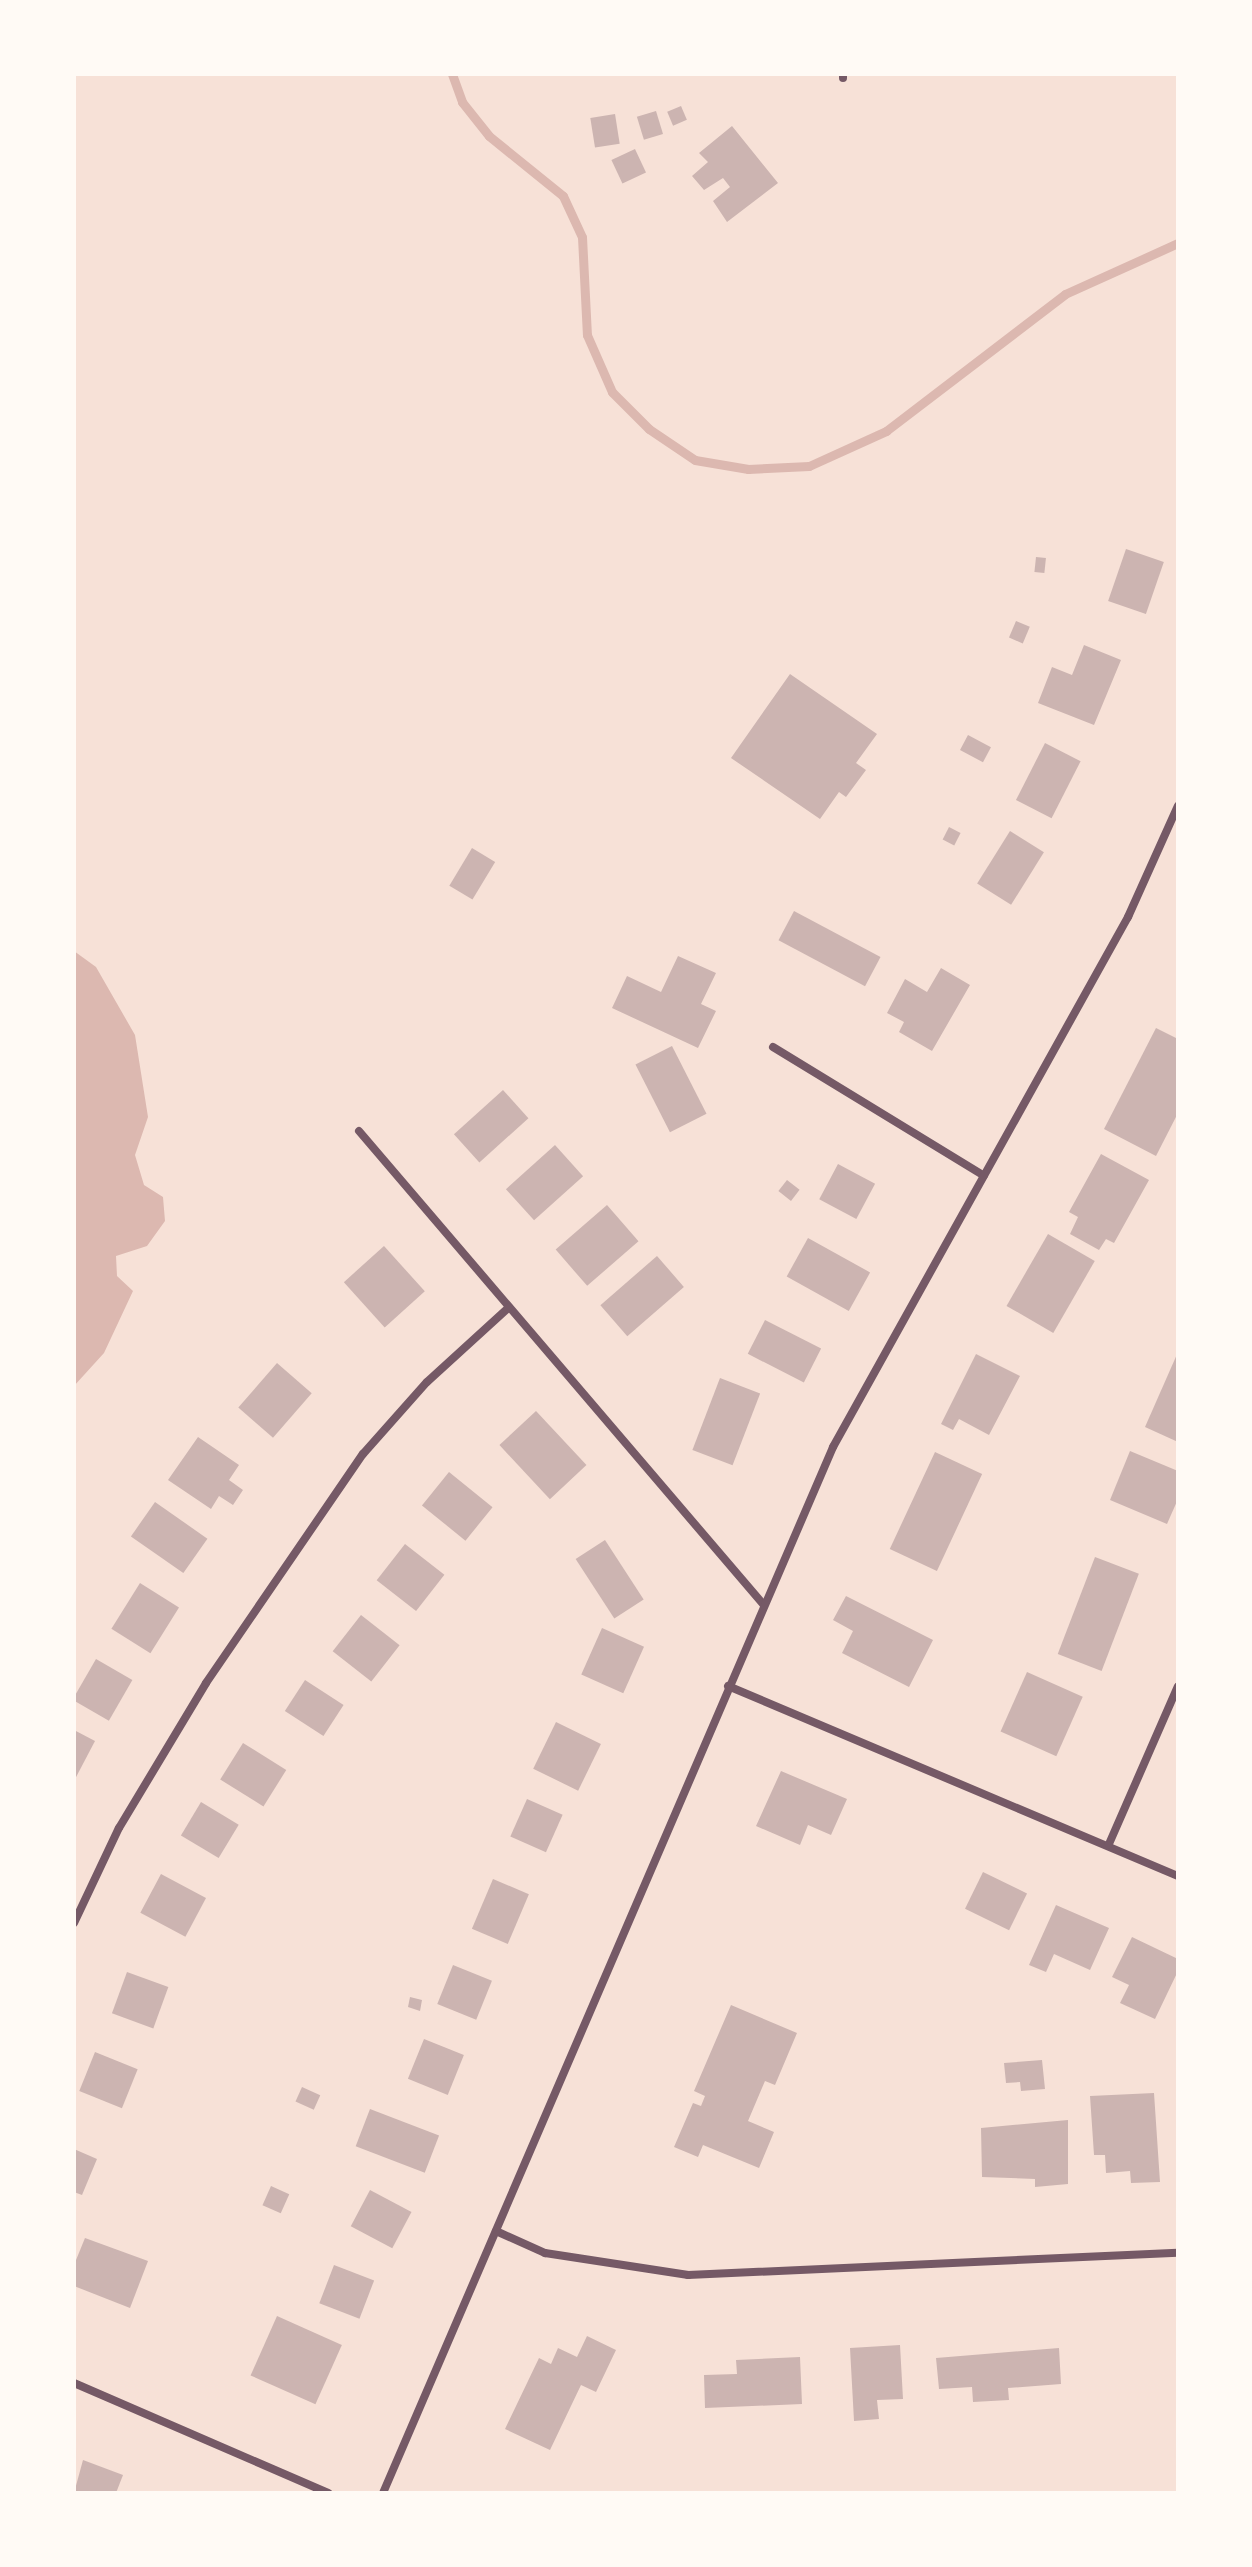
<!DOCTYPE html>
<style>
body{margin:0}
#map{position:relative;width:1252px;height:2567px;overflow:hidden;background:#f7e1d7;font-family:Poppins,sans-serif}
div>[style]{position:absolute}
.water>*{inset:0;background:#dcb8b0}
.stream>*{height:9px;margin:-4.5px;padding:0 4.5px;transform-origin:4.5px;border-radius:4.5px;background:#dcb8b0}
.building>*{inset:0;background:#ccb4b1;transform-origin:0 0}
.minor>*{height:8px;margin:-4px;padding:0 4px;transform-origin:4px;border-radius:4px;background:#755966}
span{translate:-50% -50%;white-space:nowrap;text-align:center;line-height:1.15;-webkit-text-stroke:6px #fffaf5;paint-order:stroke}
.frame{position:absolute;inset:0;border:76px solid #fffaf5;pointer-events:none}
</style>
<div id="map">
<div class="water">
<div style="clip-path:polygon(74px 951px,96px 967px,135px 1035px,148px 1117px,135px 1155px,144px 1185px,163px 1197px,165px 1221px,147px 1246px,116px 1256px,117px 1276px,133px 1291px,104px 1353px,74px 1386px)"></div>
</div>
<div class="stream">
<div style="left:452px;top:74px;width:30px;rotate:70deg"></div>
<div style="left:462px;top:102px;width:43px;rotate:51.5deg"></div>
<div style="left:489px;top:136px;width:95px;rotate:39deg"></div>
<div style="left:563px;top:196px;width:45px;rotate:65.1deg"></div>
<div style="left:582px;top:237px;width:98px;rotate:87.1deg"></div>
<div style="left:587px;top:335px;width:62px;rotate:66.3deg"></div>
<div style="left:612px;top:392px;width:52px;rotate:45deg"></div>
<div style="left:649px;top:429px;width:55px;rotate:34deg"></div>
<div style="left:695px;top:460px;width:54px;rotate:9.6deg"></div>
<div style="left:748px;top:469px;width:61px;rotate:-2.8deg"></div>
<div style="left:809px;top:466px;width:85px;rotate:-24.4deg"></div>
<div style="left:886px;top:431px;width:225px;rotate:-37.4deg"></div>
<div style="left:1065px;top:294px;width:124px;rotate:-24.3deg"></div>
</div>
<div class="building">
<div style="left:681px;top:106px;width:15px;height:15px;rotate:67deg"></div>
<div style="left:656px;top:111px;width:24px;height:20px;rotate:73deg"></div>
<div style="left:615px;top:114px;width:30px;height:25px;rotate:81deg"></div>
<div style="clip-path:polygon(732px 126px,778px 183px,727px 222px,713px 201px,730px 187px,723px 178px,704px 190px,692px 176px,708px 162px,699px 153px)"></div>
<div style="left:635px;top:149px;width:26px;height:26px;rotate:65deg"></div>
<div style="left:1126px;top:549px;width:40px;height:55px;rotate:19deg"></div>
<div style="left:1036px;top:557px;width:10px;height:15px;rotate:6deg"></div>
<div style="left:1016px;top:621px;width:15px;height:18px;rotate:23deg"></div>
<div style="clip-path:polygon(1084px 645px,1121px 660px,1094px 725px,1038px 703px,1052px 667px,1072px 675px)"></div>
<div style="clip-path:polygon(790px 674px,877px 734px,856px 763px,866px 770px,846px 797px,839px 792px,820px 819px,731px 758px)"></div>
<div style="left:968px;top:735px;width:26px;height:17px;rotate:28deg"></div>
<div style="left:1045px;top:743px;width:40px;height:64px;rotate:27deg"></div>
<div style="left:949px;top:827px;width:13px;height:14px;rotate:27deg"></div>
<div style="left:1010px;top:831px;width:40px;height:62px;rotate:32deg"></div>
<div style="left:472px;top:848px;width:27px;height:44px;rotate:31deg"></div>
<div style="left:794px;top:911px;width:98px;height:33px;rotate:28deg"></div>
<div style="clip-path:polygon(678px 956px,716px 973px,701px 1004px,716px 1011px,698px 1048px,612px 1008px,627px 976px,661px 992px)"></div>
<div style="clip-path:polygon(941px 968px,970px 985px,932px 1051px,899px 1032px,904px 1022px,887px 1013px,905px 979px,927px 992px)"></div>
<div style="clip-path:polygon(1156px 1028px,1178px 1039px,1178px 1113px,1156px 1156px,1104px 1129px)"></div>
<div style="left:672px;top:1046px;width:76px;height:41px;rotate:63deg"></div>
<div style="left:503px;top:1090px;width:38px;height:66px;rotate:48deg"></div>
<div style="left:555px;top:1145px;width:42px;height:66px;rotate:48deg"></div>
<div style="clip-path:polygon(1101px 1154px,1149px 1180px,1114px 1243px,1106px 1239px,1099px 1250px,1070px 1234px,1078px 1217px,1069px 1212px)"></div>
<div style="left:838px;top:1164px;width:42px;height:40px;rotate:28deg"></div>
<div style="left:787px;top:1180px;width:16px;height:14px;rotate:38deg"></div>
<div style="left:607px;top:1205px;width:48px;height:68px;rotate:49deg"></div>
<div style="left:1048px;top:1234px;width:54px;height:83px;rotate:30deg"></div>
<div style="left:808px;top:1238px;width:71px;height:44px;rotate:29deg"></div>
<div style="left:384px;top:1246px;width:61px;height:54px;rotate:48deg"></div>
<div style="left:657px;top:1256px;width:41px;height:75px;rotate:49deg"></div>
<div style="left:765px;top:1320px;width:63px;height:38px;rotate:27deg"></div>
<div style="clip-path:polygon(1178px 1352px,1178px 1442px,1145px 1427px)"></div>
<div style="clip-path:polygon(976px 1354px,1020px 1376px,989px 1435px,959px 1419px,953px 1430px,941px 1424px)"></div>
<div style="left:277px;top:1363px;width:46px;height:59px;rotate:41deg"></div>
<div style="left:720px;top:1378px;width:43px;height:77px;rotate:21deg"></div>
<div style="left:536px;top:1411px;width:74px;height:50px;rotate:47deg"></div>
<div style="clip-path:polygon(198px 1437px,239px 1465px,229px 1480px,243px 1490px,233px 1505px,219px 1496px,211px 1509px,168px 1480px)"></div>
<div style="clip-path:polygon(1130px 1451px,1178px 1471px,1178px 1499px,1167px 1524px,1110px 1500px)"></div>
<div style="left:935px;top:1452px;width:52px;height:107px;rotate:25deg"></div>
<div style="left:449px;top:1472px;width:56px;height:43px;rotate:39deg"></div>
<div style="left:155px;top:1502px;width:64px;height:42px;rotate:35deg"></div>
<div style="left:605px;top:1540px;width:71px;height:35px;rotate:57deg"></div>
<div style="left:405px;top:1544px;width:50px;height:46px;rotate:38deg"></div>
<div style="left:1095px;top:1557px;width:47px;height:104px;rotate:21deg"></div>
<div style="left:140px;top:1583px;width:46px;height:54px;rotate:32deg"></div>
<div style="clip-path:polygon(846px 1596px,933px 1640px,909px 1687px,842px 1653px,853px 1631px,833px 1620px)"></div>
<div style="left:361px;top:1615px;width:49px;height:46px;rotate:38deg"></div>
<div style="left:602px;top:1628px;width:46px;height:51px;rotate:24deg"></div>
<div style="left:96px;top:1659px;width:42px;height:47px;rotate:30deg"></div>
<div style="left:1027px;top:1672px;width:61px;height:65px;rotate:24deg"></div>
<div style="left:305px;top:1680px;width:46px;height:37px;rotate:33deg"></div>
<div style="left:556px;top:1722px;width:50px;height:52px;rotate:26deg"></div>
<div style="clip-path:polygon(74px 1730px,95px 1741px,74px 1781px)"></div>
<div style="left:243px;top:1743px;width:51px;height:43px;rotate:32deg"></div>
<div style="clip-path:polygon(781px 1771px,847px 1799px,831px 1835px,808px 1825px,800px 1845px,756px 1826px)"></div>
<div style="left:527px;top:1799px;width:39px;height:41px;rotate:24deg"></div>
<div style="left:201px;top:1802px;width:44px;height:39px;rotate:31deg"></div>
<div style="left:983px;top:1872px;width:49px;height:41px;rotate:26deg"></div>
<div style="left:161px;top:1874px;width:51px;height:44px;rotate:28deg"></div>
<div style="left:493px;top:1879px;width:39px;height:54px;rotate:23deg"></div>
<div style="clip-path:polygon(1056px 1905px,1109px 1928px,1090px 1970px,1054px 1954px,1046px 1972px,1029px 1965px)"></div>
<div style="clip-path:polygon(1132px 1937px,1178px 1959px,1178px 1971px,1155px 2019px,1120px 2003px,1129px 1985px,1112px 1977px)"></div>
<div style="left:453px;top:1965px;width:42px;height:42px;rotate:22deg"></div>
<div style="left:127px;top:1972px;width:44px;height:44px;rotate:20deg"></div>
<div style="clip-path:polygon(410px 1997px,422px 2000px,420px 2011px,408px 2007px)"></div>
<div style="clip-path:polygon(731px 2005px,797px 2033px,775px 2085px,765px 2081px,748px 2121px,774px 2132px,759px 2168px,703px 2145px,698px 2157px,674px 2147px,693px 2103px,701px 2106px,705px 2096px,694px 2091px)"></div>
<div style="left:424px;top:2039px;width:43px;height:43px;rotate:22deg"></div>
<div style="left:95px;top:2052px;width:46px;height:42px;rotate:22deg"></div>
<div style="clip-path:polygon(1042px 2060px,1045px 2089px,1021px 2091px,1020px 2082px,1006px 2083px,1004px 2063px)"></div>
<div style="left:302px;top:2087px;width:20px;height:16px;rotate:24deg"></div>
<div style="clip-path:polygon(1154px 2093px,1160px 2182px,1131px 2183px,1130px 2171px,1106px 2173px,1105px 2155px,1094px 2155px,1090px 2096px)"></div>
<div style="left:370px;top:2109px;width:74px;height:40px;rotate:21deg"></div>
<div style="clip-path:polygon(1068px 2120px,1068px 2184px,1035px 2187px,1035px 2179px,982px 2177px,981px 2128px)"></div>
<div style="clip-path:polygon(74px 2149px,97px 2159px,82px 2195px,74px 2192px)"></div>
<div style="left:271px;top:2186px;width:20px;height:21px;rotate:24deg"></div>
<div style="left:370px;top:2190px;width:47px;height:41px;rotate:28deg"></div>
<div style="clip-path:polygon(85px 2238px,148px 2261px,130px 2308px,74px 2286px,74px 2265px)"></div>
<div style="left:334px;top:2265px;width:43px;height:41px;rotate:21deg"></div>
<div style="left:277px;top:2316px;width:71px;height:65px;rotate:24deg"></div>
<div style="clip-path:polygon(587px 2336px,616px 2350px,596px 2392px,581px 2385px,550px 2450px,505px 2429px,539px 2358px,551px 2364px,558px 2348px,577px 2357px)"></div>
<div style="clip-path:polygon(900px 2345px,903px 2399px,877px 2400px,879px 2419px,854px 2421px,850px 2348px)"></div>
<div style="clip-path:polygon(1059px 2348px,1061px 2384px,1008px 2388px,1009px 2400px,973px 2402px,972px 2387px,939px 2389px,936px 2358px)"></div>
<div style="clip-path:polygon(800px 2357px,802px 2404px,705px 2408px,704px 2375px,737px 2374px,736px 2360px)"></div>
<div style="clip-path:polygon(83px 2460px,123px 2475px,116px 2493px,74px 2493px)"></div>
</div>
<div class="minor">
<div style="left:843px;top:74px;width:4px;rotate:90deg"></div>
<div style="left:773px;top:1047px;width:247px;rotate:31.4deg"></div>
<div style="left:359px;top:1131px;width:622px;rotate:49.5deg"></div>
<div style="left:728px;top:1686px;width:488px;rotate:22.9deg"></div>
<div style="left:1109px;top:1844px;width:172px;rotate:-66.4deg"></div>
<div style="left:74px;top:1923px;width:105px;rotate:-64.7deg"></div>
<div style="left:119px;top:1828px;width:169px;rotate:-59deg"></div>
<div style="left:206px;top:1683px;width:278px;rotate:-55.6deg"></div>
<div style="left:363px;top:1454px;width:96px;rotate:-48.4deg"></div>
<div style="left:427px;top:1382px;width:111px;rotate:-42.4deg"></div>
<div style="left:496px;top:2231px;width:54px;rotate:24.2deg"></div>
<div style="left:545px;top:2253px;width:145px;rotate:8.7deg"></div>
<div style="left:688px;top:2275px;width:490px;rotate:-2.6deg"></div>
<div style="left:74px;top:2383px;width:277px;rotate:23.4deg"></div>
<div style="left:383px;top:2493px;width:1139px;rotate:-66.72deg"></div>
<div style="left:833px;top:1447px;width:607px;rotate:-60.9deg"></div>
<div style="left:1128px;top:917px;width:122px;rotate:-65.8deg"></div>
</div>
<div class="frame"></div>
</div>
